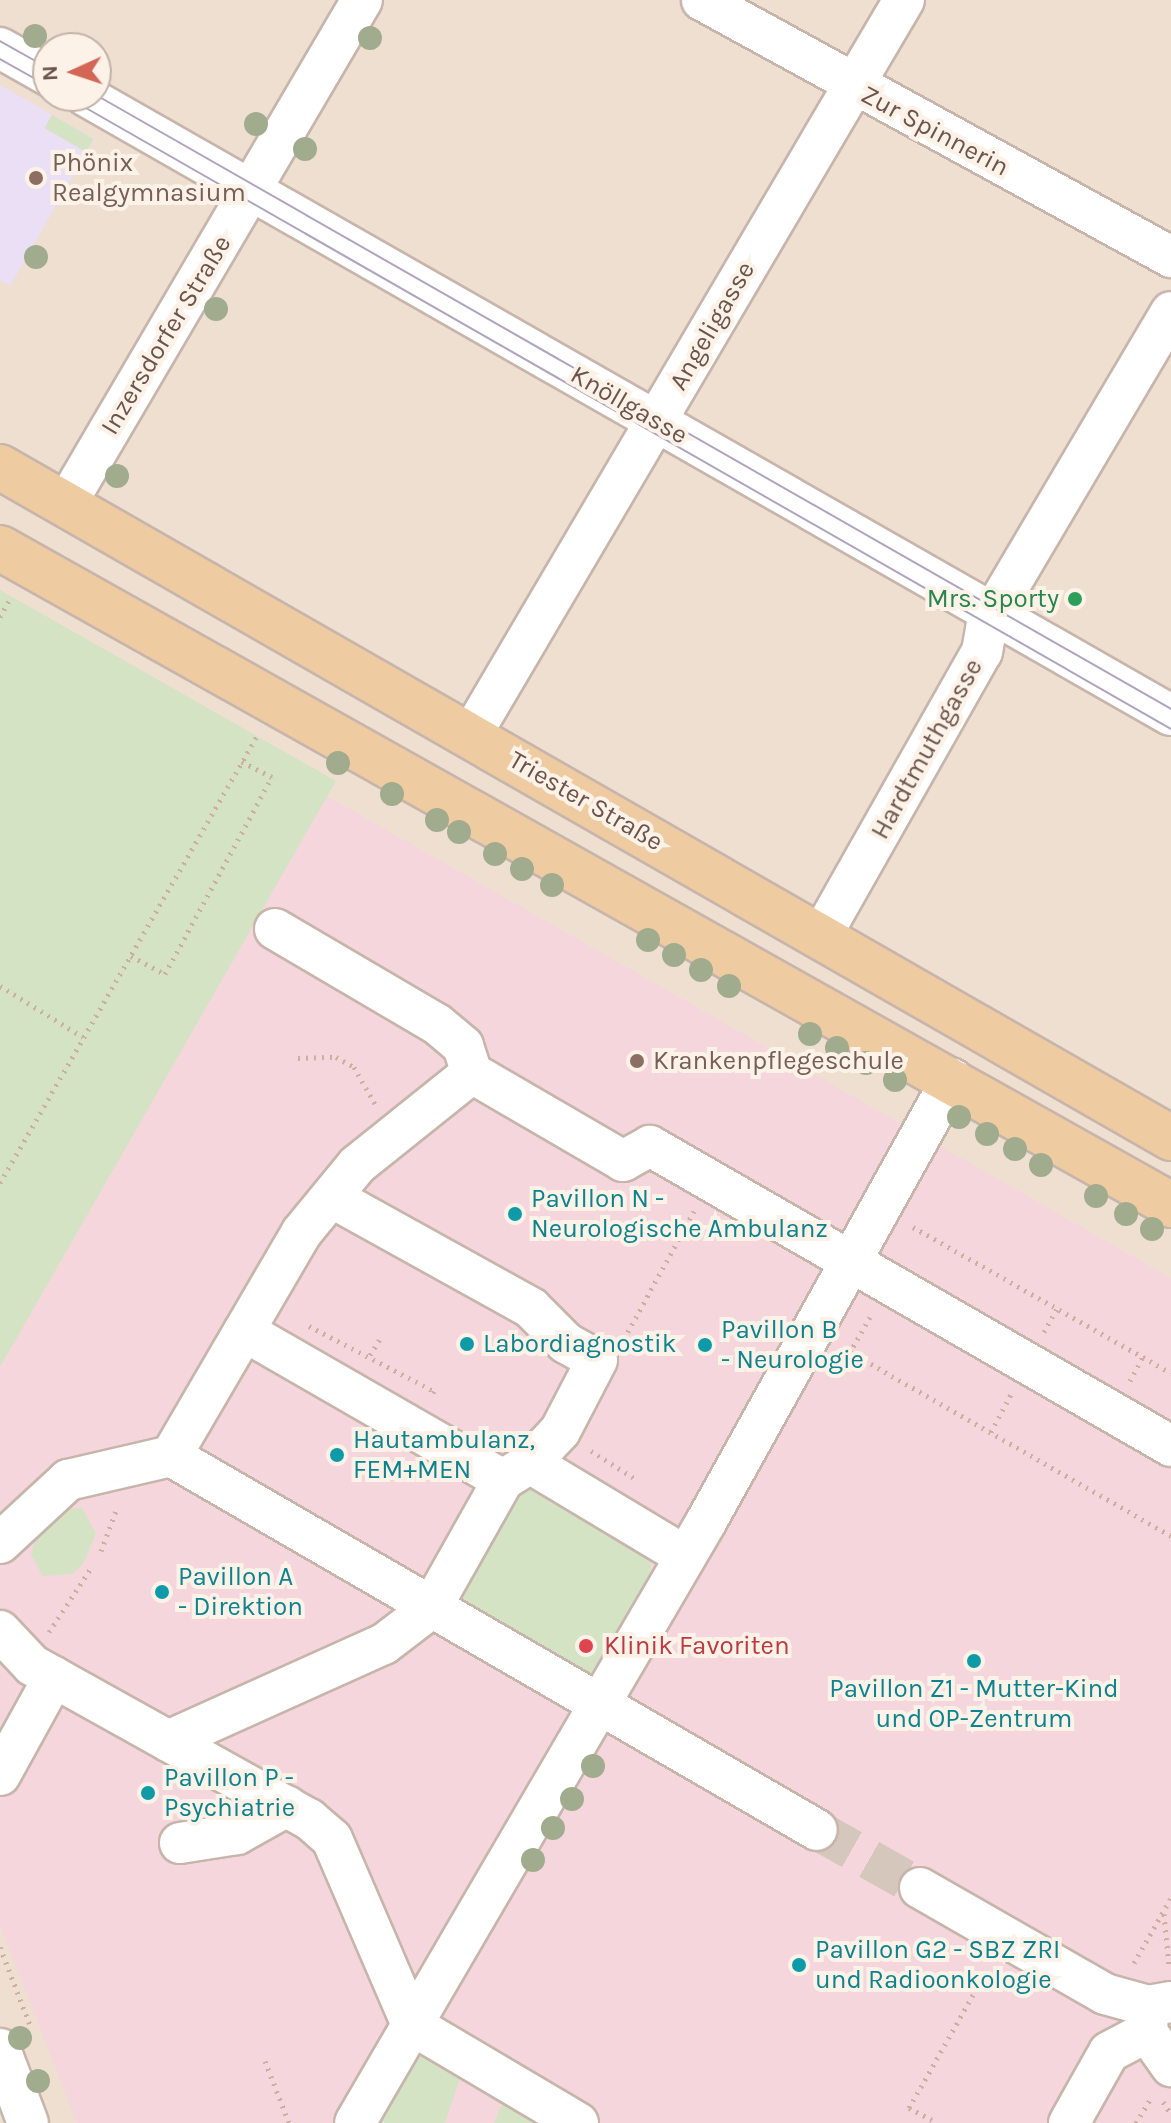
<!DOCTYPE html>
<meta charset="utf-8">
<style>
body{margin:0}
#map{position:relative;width:1171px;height:2123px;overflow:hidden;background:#f8ede2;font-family:Karla,sans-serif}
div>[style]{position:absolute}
.residential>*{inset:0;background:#efdfd1}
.education>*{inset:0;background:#eadff4}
.medical>*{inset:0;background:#f5d6dd}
.green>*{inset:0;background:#d3e3c3;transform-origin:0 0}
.minor-tunnel>*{height:40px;margin-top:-20px;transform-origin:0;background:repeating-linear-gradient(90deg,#d5c7bc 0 40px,transparent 0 60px)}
.path>*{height:5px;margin-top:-2.5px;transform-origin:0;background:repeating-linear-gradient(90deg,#ceaea1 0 2px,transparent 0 8px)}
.roads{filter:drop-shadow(2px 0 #c7b5ab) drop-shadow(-2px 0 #c7b5ab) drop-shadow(0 2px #c7b5ab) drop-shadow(0 -2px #c7b5ab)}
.minor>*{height:40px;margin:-20px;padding:0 20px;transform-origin:20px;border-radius:20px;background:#fff}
.major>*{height:44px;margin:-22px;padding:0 22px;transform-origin:22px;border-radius:22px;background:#efcba2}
.tram>*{height:2px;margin:-1px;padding:0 1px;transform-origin:1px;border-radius:1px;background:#afa3bf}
.trees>*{width:24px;height:24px;margin:-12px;border-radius:50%;background:#a1ac8e}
.dots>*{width:22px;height:22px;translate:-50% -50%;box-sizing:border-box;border:4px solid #fcf2e7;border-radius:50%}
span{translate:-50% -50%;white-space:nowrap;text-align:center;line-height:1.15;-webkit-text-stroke:8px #fcf2e7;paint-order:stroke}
.street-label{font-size:26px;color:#6c544c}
.education-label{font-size:26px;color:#785e54}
.left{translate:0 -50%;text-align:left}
.leisure-label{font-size:26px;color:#27864d}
.right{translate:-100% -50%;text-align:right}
.culture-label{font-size:26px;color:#0d838f}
.health-label{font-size:26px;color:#be3a42}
.north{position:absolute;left:32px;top:32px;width:80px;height:80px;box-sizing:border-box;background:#fcf2e7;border:2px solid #c2b3a9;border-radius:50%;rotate:267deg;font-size:22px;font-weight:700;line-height:32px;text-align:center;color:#6c544c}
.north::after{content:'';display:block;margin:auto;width:28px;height:36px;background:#d36656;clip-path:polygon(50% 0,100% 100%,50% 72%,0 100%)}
</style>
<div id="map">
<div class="residential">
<div style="clip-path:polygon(evenodd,0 0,1171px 0,1171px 2123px,0 2123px,0 0,48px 48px,96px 48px,96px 96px,48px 96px,48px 48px)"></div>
</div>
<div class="education">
<div style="clip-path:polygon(0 85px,94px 139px,10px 286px,0 280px)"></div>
</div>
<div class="medical">
<div style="clip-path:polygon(327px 796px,1171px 1278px,1171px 2123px,77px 2123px,0 1925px,0 1367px)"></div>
</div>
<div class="green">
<div style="left:52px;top:115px;width:48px;height:15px;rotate:30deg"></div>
<div style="clip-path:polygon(0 590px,336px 781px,0 1367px)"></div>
<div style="clip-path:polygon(535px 1485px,640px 1544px,651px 1563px,650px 1586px,596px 1683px,467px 1617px,459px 1590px,516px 1489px)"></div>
<div style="clip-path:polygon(82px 1508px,96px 1533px,83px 1564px,72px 1574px,43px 1576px,31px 1555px,38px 1528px,58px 1509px)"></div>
<div style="clip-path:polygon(432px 2050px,464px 2066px,445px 2123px,376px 2123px,415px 2056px)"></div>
<div style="clip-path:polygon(503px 2102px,561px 2123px,494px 2123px)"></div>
</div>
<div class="minor-tunnel">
<div style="left:817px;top:1830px;width:118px;rotate:29.4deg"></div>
</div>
<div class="path">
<div style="left:0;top:617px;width:23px;rotate:-61deg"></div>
<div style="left:131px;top:956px;width:38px;rotate:28deg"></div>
<div style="left:165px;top:974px;width:224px;rotate:-61.5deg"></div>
<div style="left:272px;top:777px;width:34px;rotate:-153deg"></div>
<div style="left:0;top:986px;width:97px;rotate:31.6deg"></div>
<div style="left:298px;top:1058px;width:38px;rotate:-2deg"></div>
<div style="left:336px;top:1057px;width:21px;rotate:29deg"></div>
<div style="left:354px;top:1067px;width:43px;rotate:60.4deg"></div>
<div style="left:0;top:1183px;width:516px;rotate:-60.1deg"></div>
<div style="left:913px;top:1227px;width:296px;rotate:29.5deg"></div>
<div style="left:870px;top:1317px;width:40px;rotate:119.7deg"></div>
<div style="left:850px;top:1352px;width:370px;rotate:29.8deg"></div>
<div style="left:309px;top:1326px;width:141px;rotate:27.5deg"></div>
<div style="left:434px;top:1391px;width:6px;rotate:121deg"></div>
<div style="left:1044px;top:1332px;width:26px;rotate:-61deg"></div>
<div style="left:624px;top:1339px;width:146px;rotate:-61.3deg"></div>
<div style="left:370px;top:1355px;width:19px;rotate:-58deg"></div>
<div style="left:1130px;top:1381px;width:27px;rotate:-62deg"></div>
<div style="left:991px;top:1432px;width:43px;rotate:-62.2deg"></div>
<div style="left:591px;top:1451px;width:51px;rotate:32.1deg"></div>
<div style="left:101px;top:1551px;width:46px;rotate:-69.6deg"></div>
<div style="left:49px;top:1632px;width:77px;rotate:-56.7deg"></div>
<div style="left:1164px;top:1914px;width:52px;rotate:84.5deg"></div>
<div style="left:0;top:1947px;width:84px;rotate:69deg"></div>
<div style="left:1134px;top:1963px;width:75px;rotate:-60.4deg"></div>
<div style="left:265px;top:2061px;width:66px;rotate:68.8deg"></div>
<div style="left:1163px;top:2102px;width:14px;rotate:56deg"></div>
<div style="left:932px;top:2120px;width:26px;rotate:-152deg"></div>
<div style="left:909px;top:2108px;width:159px;rotate:-60.5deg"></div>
<div style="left:1136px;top:2123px;width:31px;rotate:-59deg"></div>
</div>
<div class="roads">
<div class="minor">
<div style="left:702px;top:0;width:535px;rotate:28.72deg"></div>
<div style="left:0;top:48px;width:55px;rotate:29.4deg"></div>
<div style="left:86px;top:96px;width:1249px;rotate:29.71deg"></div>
<div style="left:66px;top:504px;width:584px;rotate:-59.57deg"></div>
<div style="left:471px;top:735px;width:853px;rotate:-59.5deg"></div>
<div style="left:275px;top:929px;width:188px;rotate:30.4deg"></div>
<div style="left:437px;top:1024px;width:34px;rotate:40deg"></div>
<div style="left:463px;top:1046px;width:28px;rotate:72deg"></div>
<div style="left:472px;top:1073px;width:175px;rotate:30.2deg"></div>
<div style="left:623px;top:1161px;width:31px;rotate:-29deg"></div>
<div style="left:650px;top:1146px;width:601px;rotate:29.93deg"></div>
<div style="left:821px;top:936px;width:326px;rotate:-60.5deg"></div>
<div style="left:982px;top:652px;width:29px;rotate:-80deg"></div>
<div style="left:987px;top:623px;width:361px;rotate:-59.4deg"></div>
<div style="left:331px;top:1197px;width:229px;rotate:29deg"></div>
<div style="left:531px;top:1308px;width:49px;rotate:45deg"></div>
<div style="left:566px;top:1343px;width:35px;rotate:29deg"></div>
<div style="left:597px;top:1360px;width:80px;rotate:117.5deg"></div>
<div style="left:560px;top:1431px;width:44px;rotate:133.2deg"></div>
<div style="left:244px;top:1331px;width:299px;rotate:29.9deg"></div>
<div style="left:171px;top:1456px;width:259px;rotate:-59.7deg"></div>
<div style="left:302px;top:1232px;width:87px;rotate:-50.6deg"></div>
<div style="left:357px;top:1165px;width:147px;rotate:-38.7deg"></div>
<div style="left:0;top:1543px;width:93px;rotate:-42.8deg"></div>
<div style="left:68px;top:1480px;width:106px;rotate:-13.1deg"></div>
<div style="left:171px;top:1456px;width:746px;rotate:30.07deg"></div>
<div style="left:0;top:1631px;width:47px;rotate:46.7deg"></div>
<div style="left:32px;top:1665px;width:317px;rotate:29.1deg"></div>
<div style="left:309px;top:1819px;width:30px;rotate:41deg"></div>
<div style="left:332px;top:1839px;width:202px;rotate:66.7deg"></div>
<div style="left:412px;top:2025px;width:113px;rotate:120.2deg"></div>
<div style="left:168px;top:1741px;width:237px;rotate:-24.2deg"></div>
<div style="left:384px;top:1644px;width:59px;rotate:-37.5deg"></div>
<div style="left:431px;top:1608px;width:147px;rotate:-60.6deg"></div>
<div style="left:503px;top:1480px;width:32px;rotate:-32deg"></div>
<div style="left:530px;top:1463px;width:181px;rotate:31deg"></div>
<div style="left:0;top:1775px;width:112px;rotate:-61.1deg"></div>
<div style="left:180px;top:1843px;width:58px;rotate:-9deg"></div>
<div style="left:237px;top:1834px;width:57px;rotate:-29.2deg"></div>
<div style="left:920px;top:1888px;width:213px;rotate:29.8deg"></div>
<div style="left:1105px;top:1994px;width:45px;rotate:15.6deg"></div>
<div style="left:1148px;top:2006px;width:23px;rotate:-10deg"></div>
<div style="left:1148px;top:2006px;width:26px;rotate:92deg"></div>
<div style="left:1147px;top:2032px;width:42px;rotate:54.8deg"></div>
<div style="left:0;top:2049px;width:79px;rotate:69.3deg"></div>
<div style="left:578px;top:2123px;width:193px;rotate:-149.4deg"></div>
<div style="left:412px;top:2025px;width:583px;rotate:-59.69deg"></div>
<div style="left:706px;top:1522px;width:507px;rotate:-60.96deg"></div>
<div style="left:1069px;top:2123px;width:81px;rotate:-60.6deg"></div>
<div style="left:1109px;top:2052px;width:43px;rotate:-27.8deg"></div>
</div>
<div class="major">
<div style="left:0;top:467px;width:1350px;rotate:29.81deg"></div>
<div style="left:0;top:548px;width:1343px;rotate:29.29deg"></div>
</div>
</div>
<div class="tram">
<div style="left:0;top:41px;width:55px;rotate:29.4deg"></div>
<div style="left:0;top:59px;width:55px;rotate:29.4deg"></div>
<div style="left:96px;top:95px;width:1238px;rotate:29.73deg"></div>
<div style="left:65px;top:96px;width:1274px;rotate:29.78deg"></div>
</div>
<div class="trees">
<div style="left:35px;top:36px"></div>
<div style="left:370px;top:38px"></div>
<div style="left:256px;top:124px"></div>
<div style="left:305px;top:149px"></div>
<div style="left:36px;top:257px"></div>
<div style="left:216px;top:309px"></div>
<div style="left:117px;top:476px"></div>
<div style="left:338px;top:763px"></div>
<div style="left:392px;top:794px"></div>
<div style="left:437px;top:820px"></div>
<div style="left:459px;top:832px"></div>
<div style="left:495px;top:854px"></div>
<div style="left:522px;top:869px"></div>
<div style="left:552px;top:885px"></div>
<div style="left:648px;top:940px"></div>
<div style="left:674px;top:955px"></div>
<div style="left:701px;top:970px"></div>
<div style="left:729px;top:986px"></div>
<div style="left:810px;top:1034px"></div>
<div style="left:837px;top:1048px"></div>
<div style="left:866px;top:1063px"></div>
<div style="left:895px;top:1080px"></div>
<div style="left:959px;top:1117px"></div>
<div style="left:987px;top:1134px"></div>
<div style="left:1015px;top:1149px"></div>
<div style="left:1041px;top:1165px"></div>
<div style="left:1096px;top:1196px"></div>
<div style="left:1126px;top:1214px"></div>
<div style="left:1152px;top:1229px"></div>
<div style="left:593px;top:1766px"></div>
<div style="left:572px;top:1799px"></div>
<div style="left:553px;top:1828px"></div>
<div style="left:533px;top:1860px"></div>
<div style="left:20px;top:2038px"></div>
<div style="left:38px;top:2081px"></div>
</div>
<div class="dots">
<div style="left:36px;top:178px;background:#8d6e63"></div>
<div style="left:1075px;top:599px;background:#2e9e5b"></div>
<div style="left:637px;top:1061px;background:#8d6e63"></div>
<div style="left:515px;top:1214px;background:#0f9aa8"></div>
<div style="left:467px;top:1344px;background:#0f9aa8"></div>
<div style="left:705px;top:1345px;background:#0f9aa8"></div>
<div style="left:337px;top:1455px;background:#0f9aa8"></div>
<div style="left:162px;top:1592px;background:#0f9aa8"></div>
<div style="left:586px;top:1646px;background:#e0444e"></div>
<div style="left:974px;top:1661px;background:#0f9aa8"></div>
<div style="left:148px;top:1793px;background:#0f9aa8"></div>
<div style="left:799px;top:1965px;background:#0f9aa8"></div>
</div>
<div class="street-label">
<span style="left:935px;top:131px;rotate:28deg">Zur Spinnerin</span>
<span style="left:712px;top:326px;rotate:-60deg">Angeligasse</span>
<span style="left:166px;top:335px;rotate:-59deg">Inzersdorfer Straße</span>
<span style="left:629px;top:405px;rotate:30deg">Knöllgasse</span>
<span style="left:927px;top:749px;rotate:-61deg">Hardtmuthgasse</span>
<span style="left:586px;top:801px;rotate:30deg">Triester Straße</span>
</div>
<div class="education-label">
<span class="left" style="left:52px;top:178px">Phönix<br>Realgymnasium</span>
<span class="left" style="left:653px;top:1061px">Krankenpflegeschule</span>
</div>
<div class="leisure-label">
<span class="right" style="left:1059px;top:599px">Mrs. Sporty</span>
</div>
<div class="culture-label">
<span class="left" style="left:531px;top:1214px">Pavillon N -<br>Neurologische Ambulanz</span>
<span class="left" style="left:721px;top:1345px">Pavillon B<br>- Neurologie</span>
<span class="left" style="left:483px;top:1344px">Labordiagnostik</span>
<span class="left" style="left:353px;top:1455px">Hautambulanz,<br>FEM+MEN</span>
<span class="left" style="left:178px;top:1592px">Pavillon A<br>- Direktion</span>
<span style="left:974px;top:1704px">Pavillon Z1 - Mutter-Kind<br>und OP-Zentrum</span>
<span class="left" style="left:164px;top:1793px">Pavillon P -<br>Psychiatrie</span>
<span class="left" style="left:815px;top:1965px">Pavillon G2 - SBZ ZRI<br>und Radioonkologie</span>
</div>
<div class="health-label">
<span class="left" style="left:604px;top:1646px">Klinik Favoriten</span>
</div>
<div class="north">N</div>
</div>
